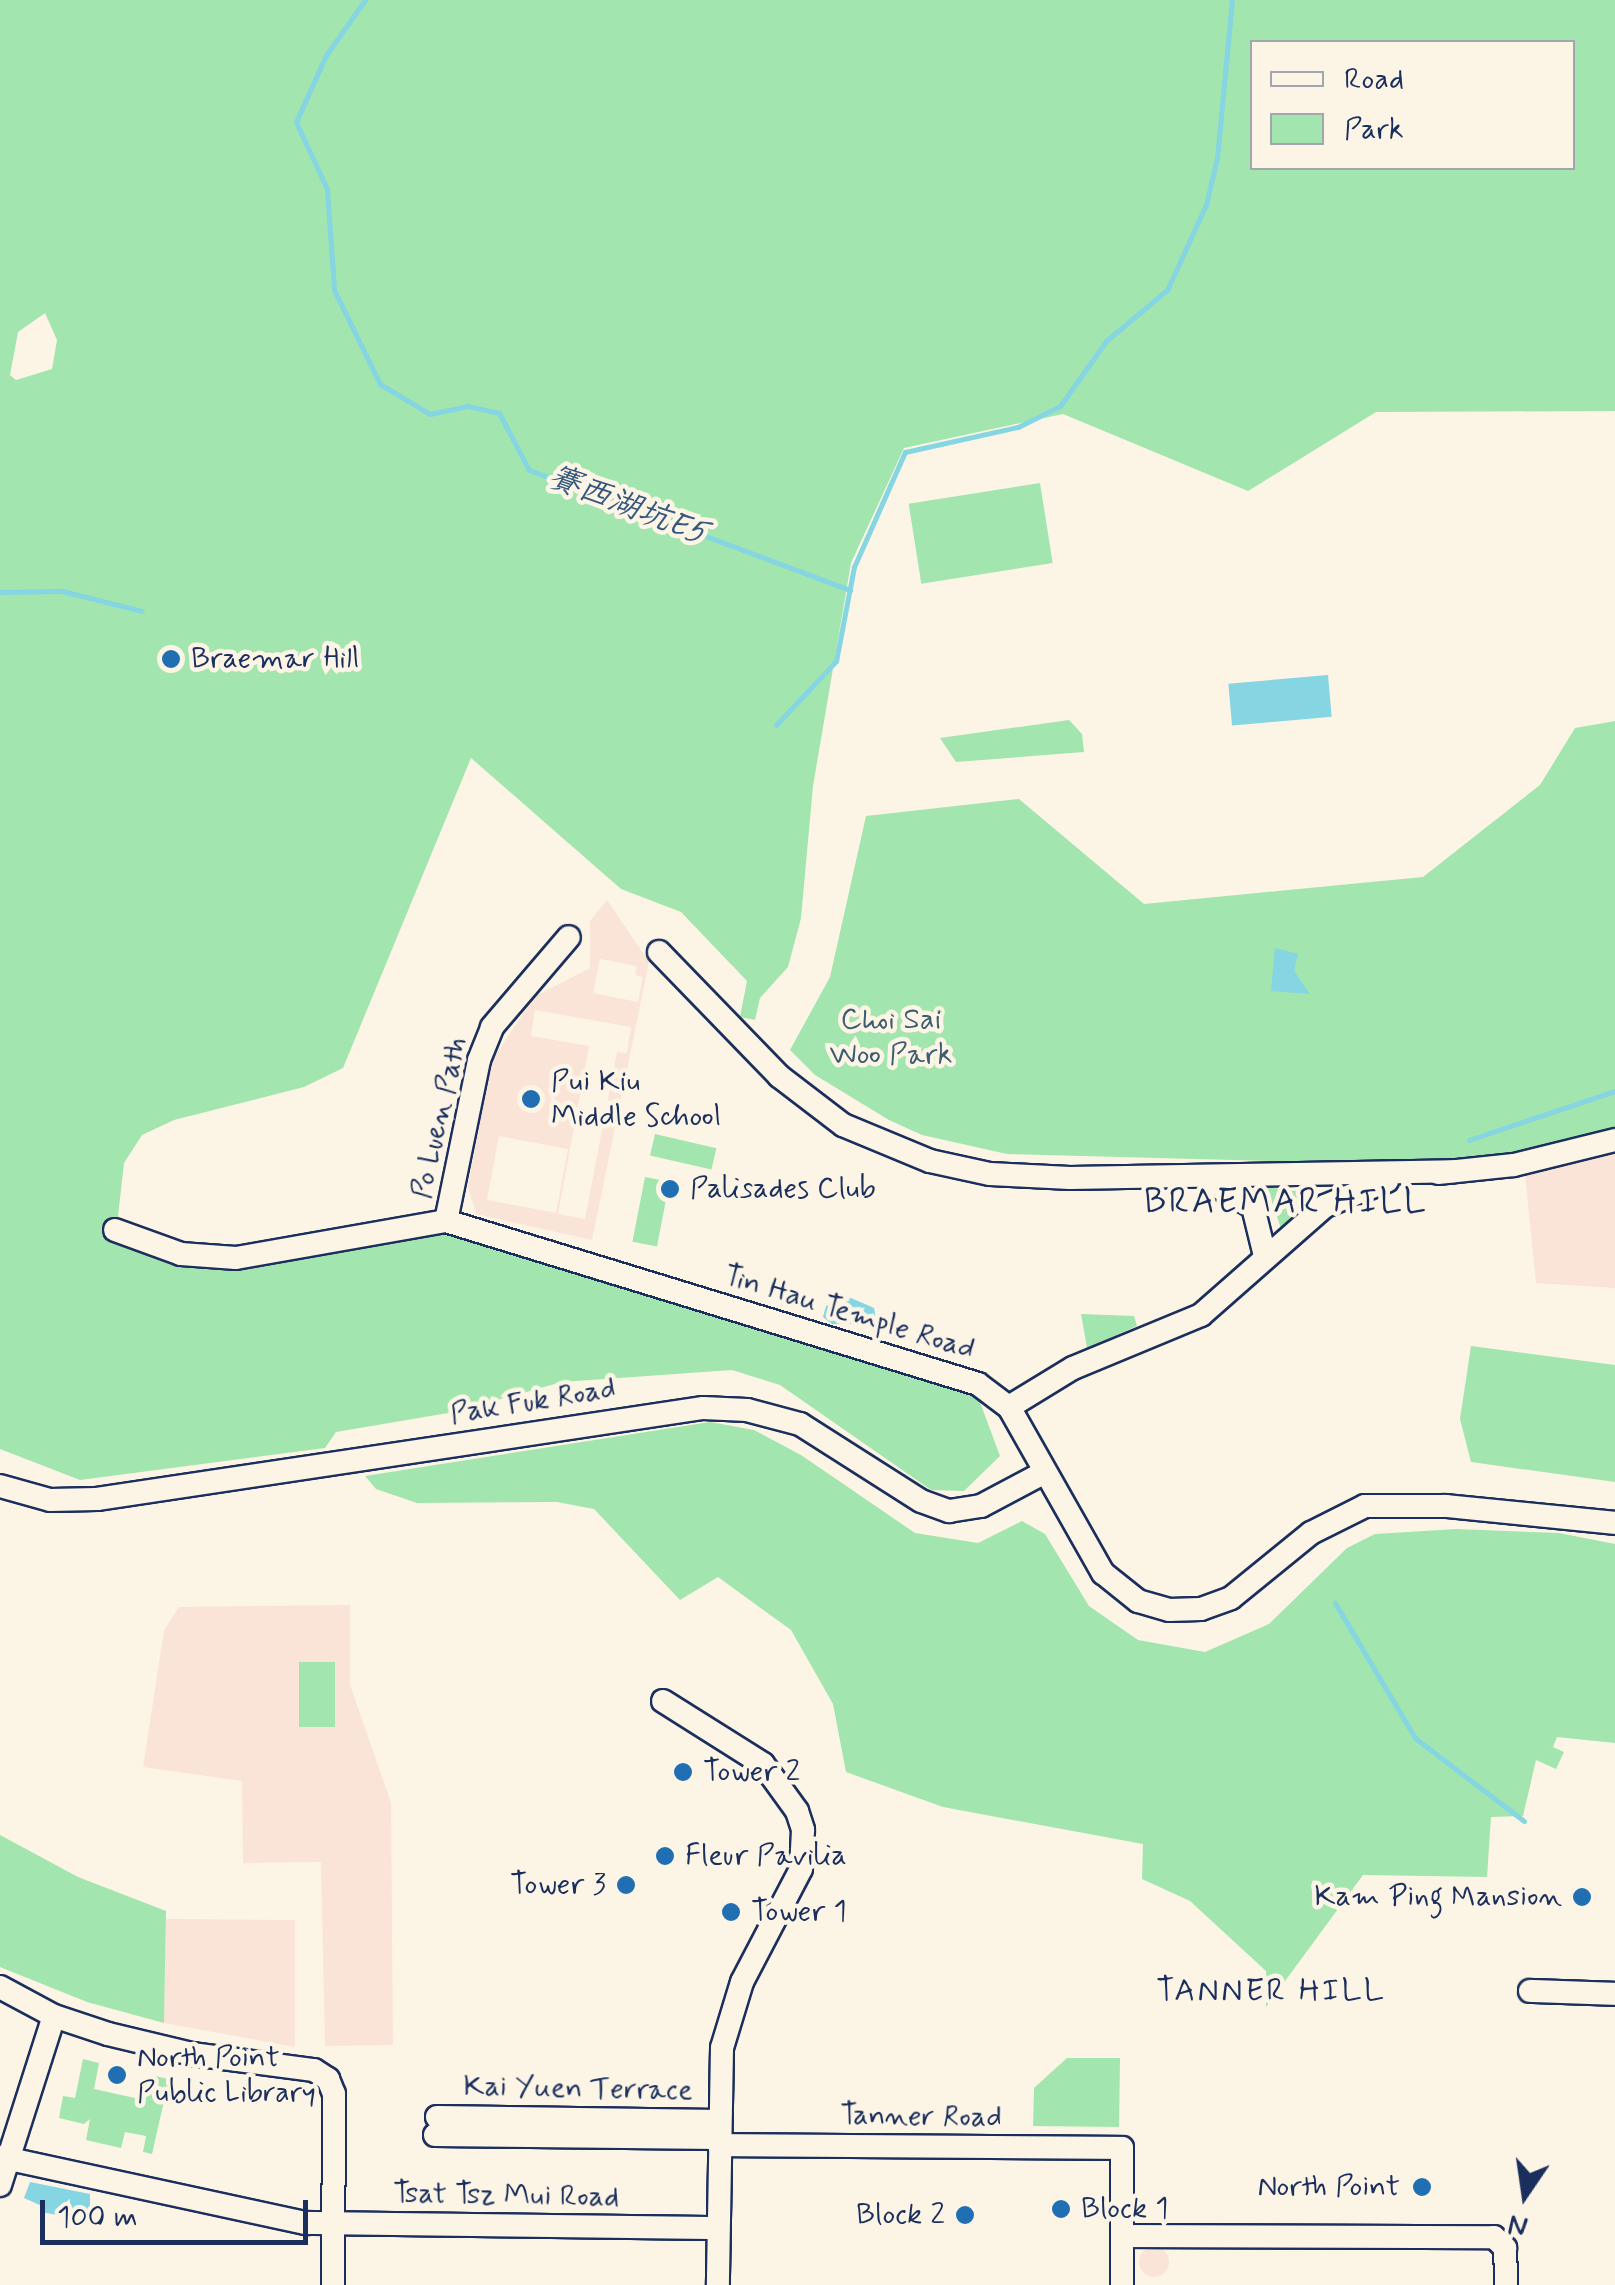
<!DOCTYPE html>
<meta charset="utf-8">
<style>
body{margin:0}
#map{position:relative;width:1615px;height:2285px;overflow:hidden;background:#fcf5e5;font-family:Mynerve,"LXGW WenKai TC",sans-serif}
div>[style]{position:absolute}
.built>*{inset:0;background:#fae3d7}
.round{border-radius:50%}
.green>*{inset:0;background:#a2e5af;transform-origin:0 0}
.water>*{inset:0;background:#85d5e2;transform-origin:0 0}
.stream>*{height:5px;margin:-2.5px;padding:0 2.5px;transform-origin:2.5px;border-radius:2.5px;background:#85d5e2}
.roads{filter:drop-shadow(2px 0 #1b2f5e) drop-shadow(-2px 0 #1b2f5e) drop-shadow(0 2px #1b2f5e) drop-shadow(0 -2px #1b2f5e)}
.minor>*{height:22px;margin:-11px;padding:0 11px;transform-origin:11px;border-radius:11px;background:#fcf5e5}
.dots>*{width:28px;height:28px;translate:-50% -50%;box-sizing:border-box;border:5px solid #fcf5e5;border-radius:50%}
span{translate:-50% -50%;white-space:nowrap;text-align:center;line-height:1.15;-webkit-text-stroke:9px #fcf5e5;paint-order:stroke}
.poi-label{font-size:30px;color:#1b2f5e}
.left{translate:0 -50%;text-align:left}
.right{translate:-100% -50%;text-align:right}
.park-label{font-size:30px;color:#3d5c72}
.street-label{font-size:30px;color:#1b2f5e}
.water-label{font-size:32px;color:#36587f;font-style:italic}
.neighbourhood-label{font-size:32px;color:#1b2f5e;letter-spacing:2.5px}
.quarter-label{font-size:35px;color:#1b2f5e;letter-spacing:2.5px}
.legend{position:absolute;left:1250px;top:40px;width:325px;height:130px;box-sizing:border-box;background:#fcf5e5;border:2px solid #a2a6af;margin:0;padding:12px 18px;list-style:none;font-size:30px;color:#1b2f5e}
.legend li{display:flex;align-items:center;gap:20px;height:50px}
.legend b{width:50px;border:2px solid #a2a6af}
.north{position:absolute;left:1475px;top:2145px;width:100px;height:100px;-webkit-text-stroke:8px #fcf5e5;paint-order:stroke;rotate:193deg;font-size:28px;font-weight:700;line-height:40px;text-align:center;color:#1b2f5e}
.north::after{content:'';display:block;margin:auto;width:35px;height:45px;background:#1b2f5e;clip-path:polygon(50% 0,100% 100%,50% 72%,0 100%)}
.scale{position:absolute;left:40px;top:2200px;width:268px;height:45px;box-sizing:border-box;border:5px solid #1b2f5e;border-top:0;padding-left:12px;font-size:30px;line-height:35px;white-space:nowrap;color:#1b2f5e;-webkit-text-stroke:8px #fcf5e5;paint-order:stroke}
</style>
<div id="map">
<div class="built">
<div style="clip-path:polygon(evenodd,607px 900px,649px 962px,592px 1240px,476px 1214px,468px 1187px,491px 1062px,534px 997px,590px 968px,590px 921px,607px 900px,600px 959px,637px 966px,635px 975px,643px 977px,638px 1002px,593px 993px,600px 959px,607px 900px,535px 1010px,631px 1027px,627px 1053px,617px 1052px,585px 1219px,558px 1214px,589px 1046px,531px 1036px,535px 1010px,607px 900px,499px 1136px,568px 1149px,556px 1213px,487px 1200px,499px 1136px)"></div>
<div style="clip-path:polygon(1615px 1150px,1615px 1288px,1536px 1283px,1525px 1174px)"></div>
<div style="clip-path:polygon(350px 1605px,350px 1685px,391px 1803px,393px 2045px,325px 2046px,321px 1862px,243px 1863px,242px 1781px,143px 1767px,164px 1631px,179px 1607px)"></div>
<div style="clip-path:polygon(166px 1919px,295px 1920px,295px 2047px,164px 2023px)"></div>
<div class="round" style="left:1139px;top:2247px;width:30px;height:30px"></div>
</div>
<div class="green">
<div style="clip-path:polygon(evenodd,0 0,1615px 0,1615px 411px,1376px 412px,1248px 491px,1063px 414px,904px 448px,851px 563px,813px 786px,801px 918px,788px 967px,760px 998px,755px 1020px,740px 1017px,747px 981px,681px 912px,621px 889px,471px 758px,343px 1068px,304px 1087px,174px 1120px,142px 1135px,124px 1163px,115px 1243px,147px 1253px,447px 1232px,977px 1394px,1000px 1456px,964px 1491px,931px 1490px,780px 1385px,732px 1370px,562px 1382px,454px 1412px,336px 1432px,325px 1448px,80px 1480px,0 1449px,0 0,1252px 42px,1572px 42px,1572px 168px,1252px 168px,1252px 42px,0 0,45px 313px,57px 340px,52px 369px,16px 380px,10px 375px,18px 332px,45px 313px)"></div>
<div style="left:1040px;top:483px;width:81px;height:133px;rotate:81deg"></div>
<div style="clip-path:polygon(1069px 720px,1082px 734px,1084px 752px,956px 762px,940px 738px)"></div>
<div style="clip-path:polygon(1615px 721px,1615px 1134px,1520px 1156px,1419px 1165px,1007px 1154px,922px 1135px,889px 1120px,815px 1075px,790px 1050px,830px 977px,866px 816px,1019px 799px,1144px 904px,1423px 877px,1540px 785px,1575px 728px)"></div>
<div style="left:655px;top:1134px;width:63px;height:22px;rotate:13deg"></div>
<div style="left:645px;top:1177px;width:25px;height:66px;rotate:11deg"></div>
<div style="clip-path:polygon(1252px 1185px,1303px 1192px,1313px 1206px,1282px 1232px,1275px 1210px)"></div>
<div style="clip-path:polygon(1081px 1314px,1134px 1316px,1137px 1326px,1087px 1348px)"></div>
<div style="clip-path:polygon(1471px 1346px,1615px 1365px,1615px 1482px,1471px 1462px,1460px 1419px)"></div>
<div style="clip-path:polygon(710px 1422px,754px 1430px,801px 1455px,915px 1533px,978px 1543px,1022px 1521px,1045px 1534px,1089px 1606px,1138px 1640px,1205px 1652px,1269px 1624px,1347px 1548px,1375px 1534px,1456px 1529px,1559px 1533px,1615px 1544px,1615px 1743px,1557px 1737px,1553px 1747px,1564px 1752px,1556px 1769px,1536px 1760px,1523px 1816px,1491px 1817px,1487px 1877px,1363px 1875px,1266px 2007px,1266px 1971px,1190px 1901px,1142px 1879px,1143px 1844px,943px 1807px,846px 1772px,833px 1704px,791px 1630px,718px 1577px,680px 1600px,594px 1509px,557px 1502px,417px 1503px,376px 1489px,365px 1476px)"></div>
<div style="left:299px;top:1662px;width:36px;height:65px"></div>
<div style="clip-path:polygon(0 1835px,78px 1877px,166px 1911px,164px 2023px,87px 2002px,0 1967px)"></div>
<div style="clip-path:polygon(1067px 2058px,1120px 2058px,1119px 2127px,1033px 2126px,1034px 2088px)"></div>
<div style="clip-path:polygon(83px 2059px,99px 2063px,94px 2089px,144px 2100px,150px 2075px,169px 2079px,152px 2154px,143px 2152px,146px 2136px,125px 2132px,121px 2148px,86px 2140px,90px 2119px,84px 2124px,59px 2118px,63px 2096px,75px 2098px)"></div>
</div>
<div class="water">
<div style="left:1328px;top:675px;width:42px;height:100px;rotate:85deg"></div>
<div style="clip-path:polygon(1275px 948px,1298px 954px,1294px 971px,1310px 994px,1271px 991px)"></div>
<div style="clip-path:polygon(851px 1298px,874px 1308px,877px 1324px,832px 1324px,823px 1317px,826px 1306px)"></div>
<div style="clip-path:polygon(30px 2182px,90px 2194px,90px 2212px,68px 2217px,41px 2212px,42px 2206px,24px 2198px)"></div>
</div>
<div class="stream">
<div style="left:365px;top:0;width:67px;rotate:125.3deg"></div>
<div style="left:326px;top:55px;width:73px;rotate:114.1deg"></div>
<div style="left:296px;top:122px;width:74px;rotate:65.2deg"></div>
<div style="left:327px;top:189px;width:101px;rotate:86deg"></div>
<div style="left:334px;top:290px;width:105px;rotate:63.9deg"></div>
<div style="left:380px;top:384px;width:58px;rotate:31deg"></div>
<div style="left:430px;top:414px;width:38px;rotate:-12deg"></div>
<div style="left:467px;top:406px;width:33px;rotate:12deg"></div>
<div style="left:499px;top:413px;width:64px;rotate:62.2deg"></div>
<div style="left:529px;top:470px;width:343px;rotate:20.5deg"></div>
<div style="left:0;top:592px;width:62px;rotate:-0.9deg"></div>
<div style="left:62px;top:591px;width:82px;rotate:14deg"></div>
<div style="left:776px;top:725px;width:88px;rotate:-46.8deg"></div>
<div style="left:836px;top:661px;width:96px;rotate:-79.2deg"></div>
<div style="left:854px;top:567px;width:126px;rotate:-66.1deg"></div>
<div style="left:905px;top:452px;width:116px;rotate:-12.5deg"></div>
<div style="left:1018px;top:427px;width:47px;rotate:-26.6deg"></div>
<div style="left:1060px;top:406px;width:80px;rotate:-54.7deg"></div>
<div style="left:1106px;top:341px;width:80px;rotate:-39.9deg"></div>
<div style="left:1167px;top:290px;width:94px;rotate:-65.4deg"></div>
<div style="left:1206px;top:205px;width:48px;rotate:-76.8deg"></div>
<div style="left:1217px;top:158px;width:159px;rotate:-84.6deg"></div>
<div style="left:1469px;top:1140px;width:154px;rotate:-18.6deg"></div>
<div style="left:1335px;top:1603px;width:157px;rotate:59.3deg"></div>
<div style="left:1415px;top:1738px;width:137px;rotate:37.3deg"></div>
</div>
<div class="roads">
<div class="minor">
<div style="left:659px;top:952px;width:173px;rotate:45.9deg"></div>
<div style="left:779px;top:1076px;width:81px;rotate:37.4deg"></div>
<div style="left:843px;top:1125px;width:94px;rotate:22.5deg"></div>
<div style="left:930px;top:1161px;width:61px;rotate:12.2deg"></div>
<div style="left:990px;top:1174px;width:80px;rotate:2.9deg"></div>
<div style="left:1070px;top:1178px;width:384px;rotate:-1deg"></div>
<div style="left:1438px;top:1173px;width:76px;rotate:-6deg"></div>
<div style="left:1514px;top:1165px;width:104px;rotate:-13.9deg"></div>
<div style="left:1211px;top:1183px;width:48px;rotate:29.7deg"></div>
<div style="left:1253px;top:1207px;width:50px;rotate:76.2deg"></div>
<div style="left:446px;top:1221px;width:164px;rotate:-78.4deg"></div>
<div style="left:479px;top:1060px;width:35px;rotate:-68deg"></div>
<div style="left:492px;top:1027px;width:118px;rotate:-49.5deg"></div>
<div style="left:115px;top:1230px;width:70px;rotate:20deg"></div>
<div style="left:181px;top:1254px;width:55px;rotate:4.2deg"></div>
<div style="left:236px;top:1258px;width:213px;rotate:-10deg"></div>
<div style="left:446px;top:1221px;width:556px;rotate:17.03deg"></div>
<div style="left:978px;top:1384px;width:39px;rotate:37deg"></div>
<div style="left:1009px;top:1407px;width:191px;rotate:60.5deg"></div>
<div style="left:1103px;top:1573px;width:45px;rotate:38.7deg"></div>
<div style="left:1138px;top:1601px;width:32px;rotate:16deg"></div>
<div style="left:1169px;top:1610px;width:32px;rotate:-2deg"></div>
<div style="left:1201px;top:1609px;width:32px;rotate:-20deg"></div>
<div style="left:1231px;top:1598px;width:103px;rotate:-39.1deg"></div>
<div style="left:1311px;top:1533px;width:60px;rotate:-26.6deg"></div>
<div style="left:1365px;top:1506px;width:81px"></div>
<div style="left:1446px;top:1506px;width:170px;rotate:5.7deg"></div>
<div style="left:1009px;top:1407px;width:75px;rotate:-31.4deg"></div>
<div style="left:1073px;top:1368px;width:139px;rotate:-22.5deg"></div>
<div style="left:1201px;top:1315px;width:165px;rotate:-41.3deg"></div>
<div style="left:1325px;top:1206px;width:67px;rotate:-22deg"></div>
<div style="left:0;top:1486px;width:52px;rotate:15.6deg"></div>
<div style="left:50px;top:1500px;width:47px;rotate:-1.2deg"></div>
<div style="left:97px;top:1499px;width:613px;rotate:-8.54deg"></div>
<div style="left:703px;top:1408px;width:44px;rotate:2.6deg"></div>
<div style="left:747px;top:1410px;width:55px;rotate:14.8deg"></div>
<div style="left:800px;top:1424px;width:143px;rotate:32.5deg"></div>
<div style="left:921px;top:1501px;width:30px;rotate:20deg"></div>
<div style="left:949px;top:1511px;width:32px;rotate:-9deg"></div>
<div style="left:981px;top:1506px;width:72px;rotate:-28deg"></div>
<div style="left:663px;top:1701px;width:118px;rotate:32.2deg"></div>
<div style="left:763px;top:1764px;width:58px;rotate:54.1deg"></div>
<div style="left:797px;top:1811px;width:20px;rotate:72deg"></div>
<div style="left:803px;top:1830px;width:39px;rotate:93deg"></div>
<div style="left:801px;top:1869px;width:127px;rotate:117.6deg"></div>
<div style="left:742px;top:1982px;width:69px;rotate:106.9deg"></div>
<div style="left:722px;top:2048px;width:237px;rotate:91deg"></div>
<div style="left:0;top:1987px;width:61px;rotate:28.2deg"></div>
<div style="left:54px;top:2016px;width:57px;rotate:18.4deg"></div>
<div style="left:108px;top:2034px;width:86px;rotate:13.4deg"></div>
<div style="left:192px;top:2054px;width:123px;rotate:7.5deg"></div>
<div style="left:314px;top:2070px;width:17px;rotate:33deg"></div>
<div style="left:328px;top:2079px;width:16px;rotate:68deg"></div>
<div style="left:334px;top:2094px;width:191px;rotate:90.3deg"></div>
<div style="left:1530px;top:1991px;width:85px;rotate:2deg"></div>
<div style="left:437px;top:2117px;width:282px;rotate:0.8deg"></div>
<div style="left:435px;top:2135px;width:284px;rotate:0.6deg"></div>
<div style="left:719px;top:2145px;width:403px;rotate:0.4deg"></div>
<div style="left:1122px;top:2148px;width:137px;rotate:90deg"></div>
<div style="left:0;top:2157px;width:313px;rotate:12.2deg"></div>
<div style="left:306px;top:2223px;width:412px;rotate:0.7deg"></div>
<div style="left:0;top:2185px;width:177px;rotate:-72.3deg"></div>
<div style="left:1122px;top:2236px;width:372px;rotate:0.2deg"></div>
<div style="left:1494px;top:2237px;width:16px;rotate:45deg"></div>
<div style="left:1505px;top:2248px;width:37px;rotate:88deg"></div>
</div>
</div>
<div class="dots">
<div style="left:171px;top:659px;background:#1f6fb2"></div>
<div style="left:531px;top:1099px;background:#1f6fb2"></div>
<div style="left:670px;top:1189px;background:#1f6fb2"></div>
<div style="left:683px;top:1772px;background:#1f6fb2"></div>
<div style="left:665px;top:1856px;background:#1f6fb2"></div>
<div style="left:626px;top:1885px;background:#1f6fb2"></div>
<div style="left:1582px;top:1897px;background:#1f6fb2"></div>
<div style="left:731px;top:1912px;background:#1f6fb2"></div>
<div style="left:117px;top:2075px;background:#1f6fb2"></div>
<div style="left:1422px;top:2187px;background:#1f6fb2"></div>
<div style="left:1061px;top:2209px;background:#1f6fb2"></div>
<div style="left:965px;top:2215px;background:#1f6fb2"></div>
</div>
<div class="poi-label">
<span class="left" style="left:191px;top:659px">Braemar Hill</span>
<span class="left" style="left:551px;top:1099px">Pui Kiu<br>Middle School</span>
<span class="left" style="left:690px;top:1189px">Palisades Club</span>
<span class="left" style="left:703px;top:1772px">Tower 2</span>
<span class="left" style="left:685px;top:1856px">Fleur Pavilia</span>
<span class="right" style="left:606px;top:1885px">Tower 3</span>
<span class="right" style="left:1562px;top:1897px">Kam Ping Mansion</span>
<span class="left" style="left:751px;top:1912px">Tower 1</span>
<span class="left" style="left:137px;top:2075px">North Point<br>Public Library</span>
<span class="right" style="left:1400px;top:2187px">North Point</span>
<span class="left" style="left:1081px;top:2209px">Block 1</span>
<span class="right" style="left:945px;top:2215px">Block 2</span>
</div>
<div class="park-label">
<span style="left:891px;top:1037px">Choi Sai<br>Woo Park</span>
</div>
<div class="street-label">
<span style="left:440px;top:1118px;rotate:-77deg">Po Luen Path</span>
<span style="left:849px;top:1313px;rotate:17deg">Tin Hau Temple Road</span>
<span style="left:533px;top:1402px;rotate:-9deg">Pak Fuk Road</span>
<span style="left:578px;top:2089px;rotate:1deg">Kai Yuen Terrace</span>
<span style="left:921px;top:2117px;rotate:1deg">Tanner Road</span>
<span style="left:506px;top:2196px;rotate:1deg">Tsat Tsz Mui Road</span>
</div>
<div class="water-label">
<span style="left:627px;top:506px;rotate:21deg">賽西湖坑E5</span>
</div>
<div class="neighbourhood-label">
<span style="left:1271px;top:1991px">TANNER HILL</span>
</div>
<div class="quarter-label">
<span style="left:1286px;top:1202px">BRAEMAR HILL</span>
</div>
<ul class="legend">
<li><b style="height:12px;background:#fcf5e5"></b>Road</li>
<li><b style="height:28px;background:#a2e5af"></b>Park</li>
</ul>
<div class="north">N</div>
<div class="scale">100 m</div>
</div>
